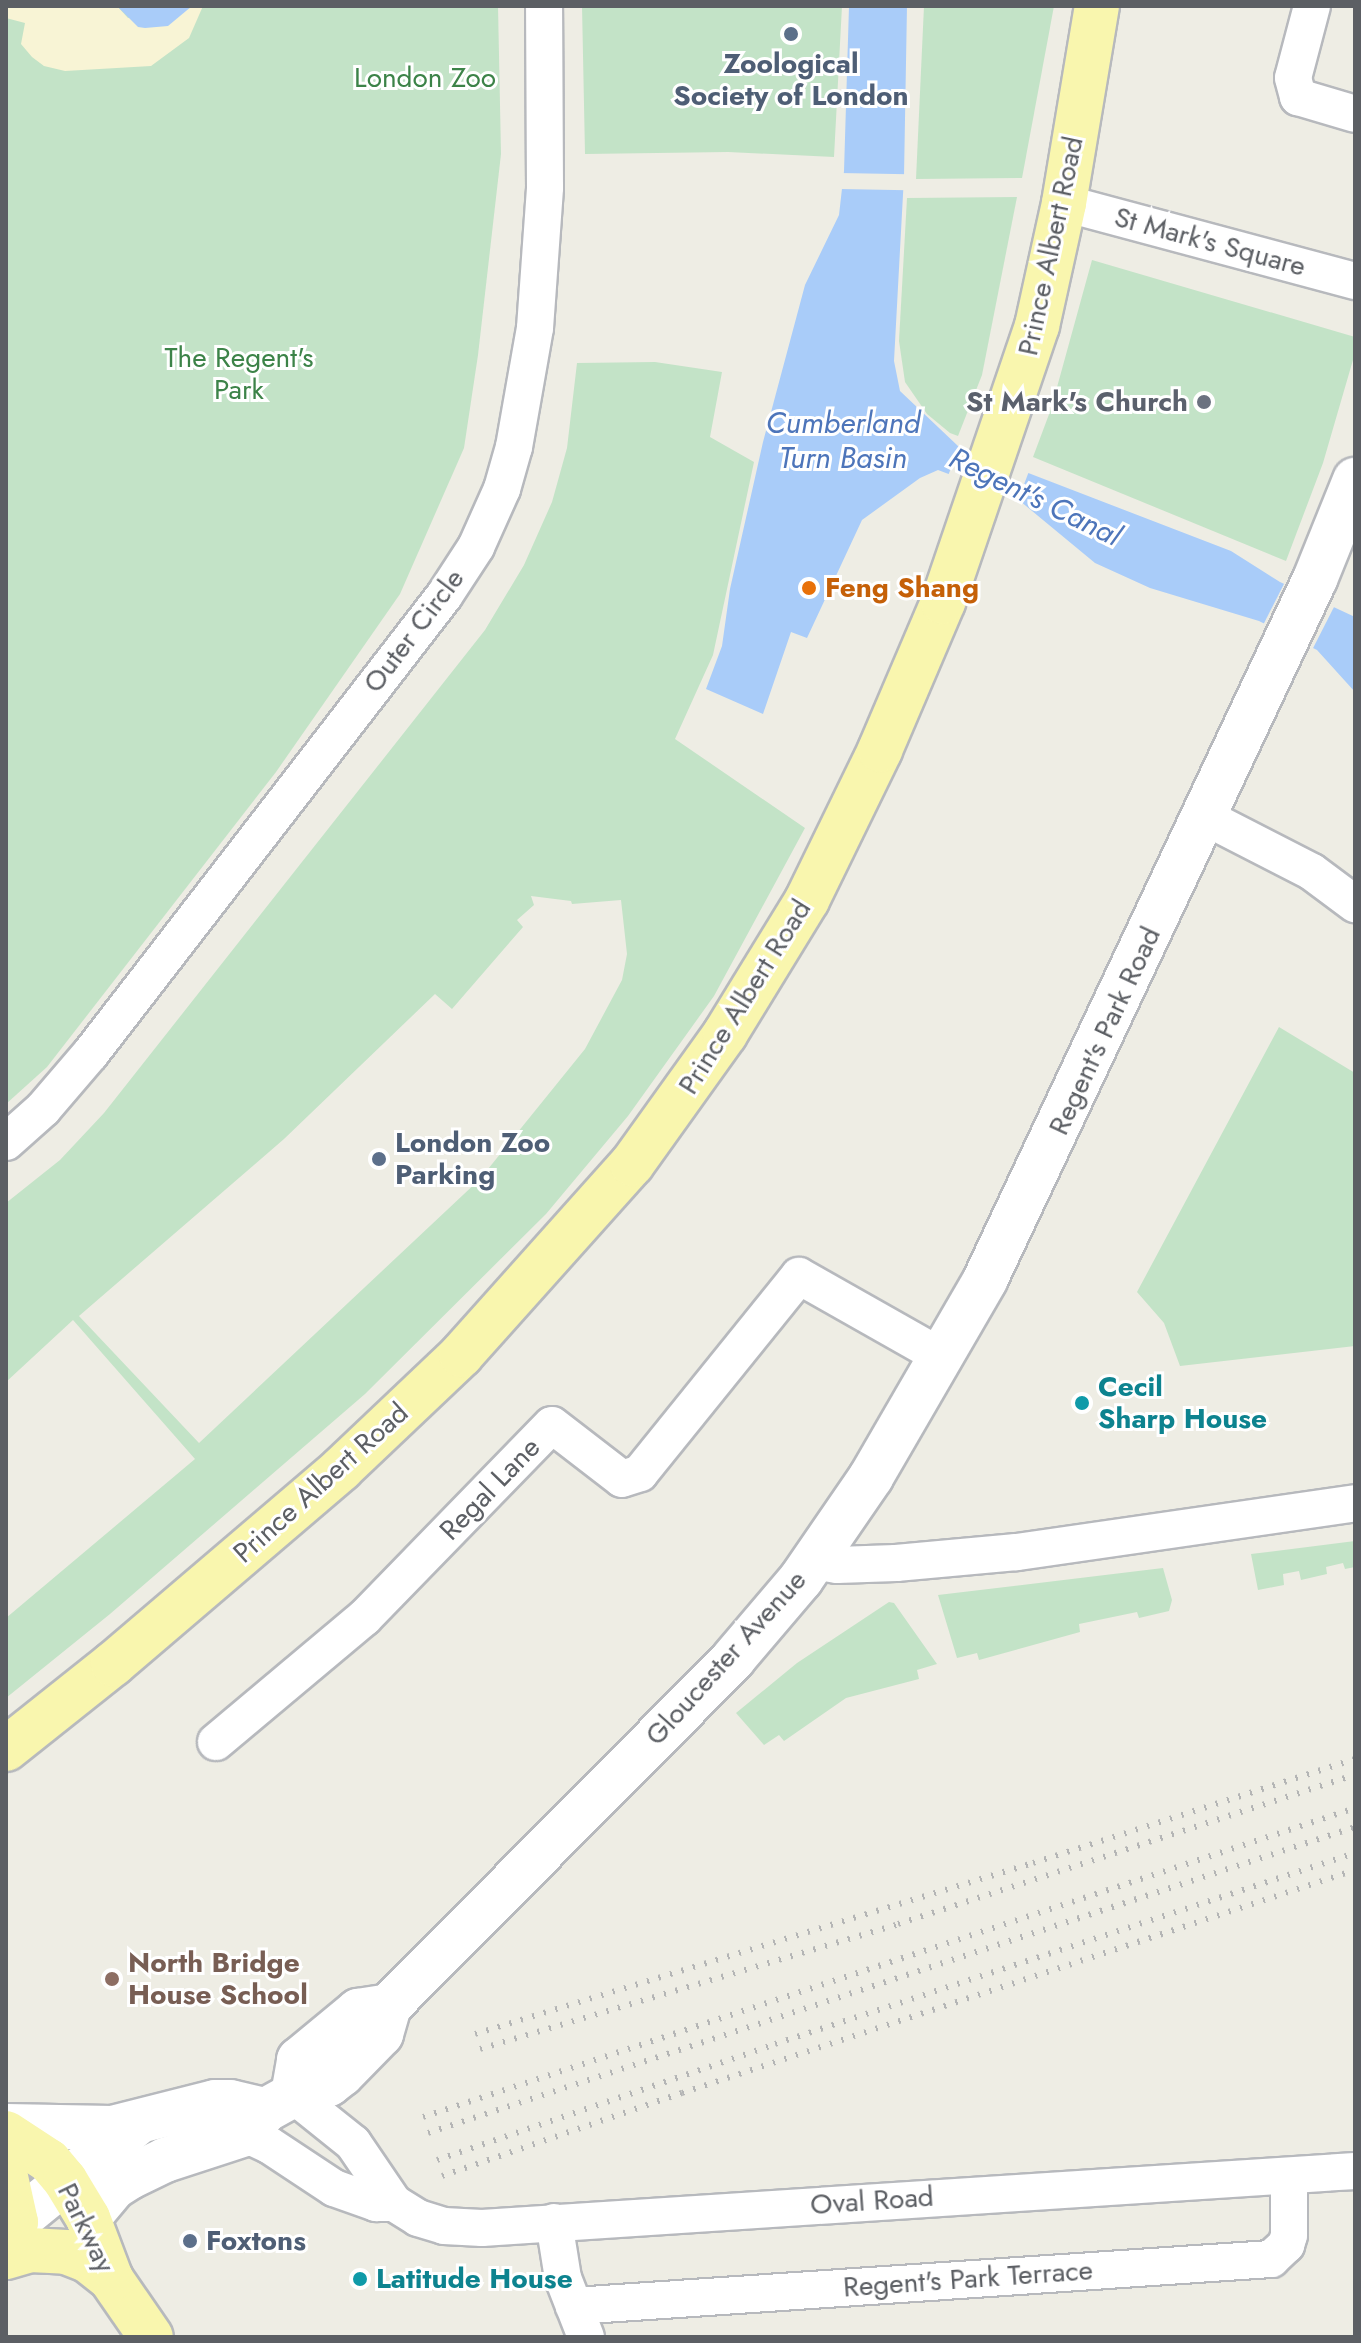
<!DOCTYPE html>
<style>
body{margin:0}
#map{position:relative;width:1361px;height:2343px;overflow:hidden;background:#eeede4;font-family:Jost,sans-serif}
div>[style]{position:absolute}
.green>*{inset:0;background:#c3e3c7}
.sand>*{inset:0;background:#f8f4d5}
.water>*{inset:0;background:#a9ccf9}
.pier>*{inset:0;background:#eeede4;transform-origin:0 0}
.roads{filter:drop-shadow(2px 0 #b7b9bd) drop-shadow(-2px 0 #b7b9bd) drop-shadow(0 2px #b7b9bd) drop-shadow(0 -2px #b7b9bd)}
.street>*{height:36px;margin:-18px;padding:0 18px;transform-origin:18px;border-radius:18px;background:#fff}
.secondary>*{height:44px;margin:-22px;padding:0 22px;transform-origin:22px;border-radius:22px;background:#fff}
.primary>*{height:44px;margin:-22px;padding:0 22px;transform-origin:22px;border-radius:22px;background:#f9f6ae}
.rail>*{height:6px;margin-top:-3px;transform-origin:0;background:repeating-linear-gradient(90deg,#b4b5b5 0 2px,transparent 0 12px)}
.dots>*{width:22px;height:22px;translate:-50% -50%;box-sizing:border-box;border:4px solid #fff;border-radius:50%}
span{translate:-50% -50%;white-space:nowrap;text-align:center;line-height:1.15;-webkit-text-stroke:6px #fff;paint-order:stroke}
.service-label{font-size:28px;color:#4e5e75;font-weight:700}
.left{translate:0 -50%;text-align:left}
.park-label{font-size:28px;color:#3c8348}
.street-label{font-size:28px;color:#5c5f64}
.worship-label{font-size:28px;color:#5b616d;font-weight:700}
.right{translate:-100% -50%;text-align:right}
.food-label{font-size:28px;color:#c56008;font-weight:700}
.culture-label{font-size:28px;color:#0d838f;font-weight:700}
.education-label{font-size:28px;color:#785e54;font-weight:700}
.water-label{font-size:30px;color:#4d75ba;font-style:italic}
.frame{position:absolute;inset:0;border:8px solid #5c5f64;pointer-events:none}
</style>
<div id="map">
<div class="green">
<div style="clip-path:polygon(6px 6px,498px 6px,501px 154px,478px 355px,464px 448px,400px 594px,276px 772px,47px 1067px,6px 1104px)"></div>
<div style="clip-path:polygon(582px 6px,842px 6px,834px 157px,728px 152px,585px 154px)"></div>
<div style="clip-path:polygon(924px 6px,1054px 6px,1022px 178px,916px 179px)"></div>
<div style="clip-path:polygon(1017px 197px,982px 375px,958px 436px,950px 433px,927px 414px,905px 382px,899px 341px,907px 198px)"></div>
<div style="clip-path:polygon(1092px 260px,1355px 337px,1355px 353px,1323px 463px,1286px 561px,1033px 457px,1051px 409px)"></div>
<div style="clip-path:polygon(evenodd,655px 362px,722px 372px,710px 437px,754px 462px,713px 655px,675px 739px,805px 828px,714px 996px,628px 1116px,546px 1214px,365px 1394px,110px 1614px,6px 1698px,6px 1618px,195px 1459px,73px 1320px,6px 1382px,6px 1203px,60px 1160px,104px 1113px,485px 630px,524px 565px,552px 502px,567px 448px,577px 363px,655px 362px,531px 896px,571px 901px,572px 904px,621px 900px,627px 954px,622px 980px,585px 1049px,480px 1179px,199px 1443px,79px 1316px,284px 1139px,435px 994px,452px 1009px,523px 927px,517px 920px,534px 905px,531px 896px)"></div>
<div style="clip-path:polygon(1279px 1027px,1355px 1073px,1355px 1346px,1180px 1366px,1164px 1323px,1137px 1292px)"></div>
<div style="clip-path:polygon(1355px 1541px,1355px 1567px,1345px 1569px,1343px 1563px,1326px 1567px,1327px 1574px,1301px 1580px,1299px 1571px,1283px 1574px,1284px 1585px,1258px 1590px,1251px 1554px)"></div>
<div style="clip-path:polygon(1163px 1568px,1172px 1600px,1169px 1611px,1139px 1618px,1137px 1612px,1079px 1624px,1080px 1632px,979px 1660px,977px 1653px,957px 1658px,938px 1595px)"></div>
<div style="clip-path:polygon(889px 1602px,894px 1603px,937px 1664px,917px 1670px,919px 1679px,846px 1698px,784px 1741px,779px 1735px,764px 1745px,736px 1713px,797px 1663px)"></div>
</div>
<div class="sand">
<div style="clip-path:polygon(6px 6px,117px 6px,128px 18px,203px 6px,189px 38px,151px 66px,65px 71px,44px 66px,32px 57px,21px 44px,25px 23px,6px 18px)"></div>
</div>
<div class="water">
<div style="clip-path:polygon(117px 6px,192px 6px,168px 26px,145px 28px,138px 27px)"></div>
<div style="clip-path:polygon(849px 6px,907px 6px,904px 176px,894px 361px,900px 391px,958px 446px,1231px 551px,1280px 582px,1355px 617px,1355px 692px,1317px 650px,1259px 621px,1150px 588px,1095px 563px,1020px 501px,938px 470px,920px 478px,862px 520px,807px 638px,791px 632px,763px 714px,706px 689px,722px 646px,730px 589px,763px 442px,805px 285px,839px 215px,844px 171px)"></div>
</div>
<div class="pier">
<div style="left:840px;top:173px;width:68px;height:16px;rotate:1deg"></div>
<div style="left:961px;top:442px;width:74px;height:37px;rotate:21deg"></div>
<div style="left:1286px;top:580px;width:55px;height:53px;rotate:27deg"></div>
</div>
<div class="roads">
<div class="street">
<div style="left:1312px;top:6px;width:74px;rotate:104.8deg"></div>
<div style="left:1293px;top:78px;width:20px;rotate:75deg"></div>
<div style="left:1298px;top:97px;width:59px;rotate:16.6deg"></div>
<div style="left:1064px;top:203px;width:301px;rotate:15deg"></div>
<div style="left:1205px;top:817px;width:120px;rotate:27.2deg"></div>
<div style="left:1312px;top:872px;width:54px;rotate:36.7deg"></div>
<div style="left:6px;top:1142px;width:50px;rotate:-41.7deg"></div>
<div style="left:43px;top:1109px;width:74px;rotate:-49.4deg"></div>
<div style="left:91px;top:1053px;width:577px;rotate:-52.32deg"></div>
<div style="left:444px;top:596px;width:59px;rotate:-56.9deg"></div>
<div style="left:476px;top:547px;width:64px;rotate:-65.9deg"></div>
<div style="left:502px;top:489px;width:44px;rotate:-74.1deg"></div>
<div style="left:514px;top:447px;width:121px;rotate:-80deg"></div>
<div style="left:535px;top:328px;width:141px;rotate:-85.9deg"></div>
<div style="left:545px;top:187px;width:181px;rotate:-90.3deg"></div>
<div style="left:814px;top:1561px;width:23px;rotate:10deg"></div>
<div style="left:837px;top:1565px;width:59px;rotate:-1.9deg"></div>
<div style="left:896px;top:1563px;width:121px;rotate:-5.2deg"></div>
<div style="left:1017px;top:1552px;width:342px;rotate:-8.2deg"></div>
<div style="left:216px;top:1742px;width:193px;rotate:-40deg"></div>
<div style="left:364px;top:1618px;width:269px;rotate:-45.8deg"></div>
<div style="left:552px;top:1425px;width:88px;rotate:37.6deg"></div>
<div style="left:622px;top:1479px;width:19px;rotate:-18deg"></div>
<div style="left:640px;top:1473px;width:253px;rotate:-51.1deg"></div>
<div style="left:799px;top:1276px;width:164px;rotate:29.5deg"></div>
<div style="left:293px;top:2095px;width:77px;rotate:38.7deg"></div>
<div style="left:353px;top:2143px;width:73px;rotate:55.7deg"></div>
<div style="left:394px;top:2203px;width:28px;rotate:32deg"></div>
<div style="left:418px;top:2218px;width:27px;rotate:17deg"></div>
<div style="left:444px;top:2226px;width:38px;rotate:3deg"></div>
<div style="left:482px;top:2228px;width:875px;rotate:-3.74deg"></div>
<div style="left:245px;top:2134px;width:26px;rotate:25deg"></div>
<div style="left:269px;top:2145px;width:78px;rotate:33.5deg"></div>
<div style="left:334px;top:2188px;width:45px;rotate:19.7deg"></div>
<div style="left:376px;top:2203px;width:18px"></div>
<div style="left:554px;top:2222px;width:57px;rotate:80.9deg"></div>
<div style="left:563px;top:2278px;width:63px;rotate:68.7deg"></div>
<div style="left:574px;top:2306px;width:699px;rotate:-3.86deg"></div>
<div style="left:1271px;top:2259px;width:21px;rotate:-43deg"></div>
<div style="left:1286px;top:2245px;width:10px;rotate:-73deg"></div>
<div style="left:1289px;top:2235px;width:59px;rotate:-90deg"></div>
</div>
<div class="secondary">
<div style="left:293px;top:2095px;width:36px;rotate:-80deg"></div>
<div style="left:299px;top:2060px;width:77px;rotate:-39.7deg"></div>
<div style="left:358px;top:2011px;width:31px;rotate:-9deg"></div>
<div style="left:6px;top:2126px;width:106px;rotate:1.1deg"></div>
<div style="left:112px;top:2128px;width:106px;rotate:-14.2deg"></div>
<div style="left:215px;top:2102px;width:15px"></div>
<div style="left:230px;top:2102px;width:37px;rotate:13deg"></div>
<div style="left:88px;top:2218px;width:40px;rotate:-50deg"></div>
<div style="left:114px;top:2187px;width:19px;rotate:-32deg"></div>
<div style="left:130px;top:2177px;width:39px;rotate:-26deg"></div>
<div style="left:165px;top:2160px;width:84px;rotate:-18deg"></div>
<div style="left:245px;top:2134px;width:32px;rotate:-49deg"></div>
<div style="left:266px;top:2110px;width:31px;rotate:-29deg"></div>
<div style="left:293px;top:2095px;width:38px;rotate:-17deg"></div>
<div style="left:329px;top:2084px;width:16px;rotate:-38deg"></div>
<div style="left:342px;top:2074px;width:56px;rotate:-45.7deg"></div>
<div style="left:381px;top:2034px;width:29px;rotate:-74deg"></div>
<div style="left:389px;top:2006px;width:489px;rotate:-45.2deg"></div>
<div style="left:733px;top:1659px;width:105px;rotate:-49.6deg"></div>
<div style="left:801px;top:1579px;width:124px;rotate:-55.5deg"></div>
<div style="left:871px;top:1477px;width:228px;rotate:-59.9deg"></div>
<div style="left:985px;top:1280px;width:775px;rotate:-64.79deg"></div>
<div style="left:1315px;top:579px;width:107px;rotate:-68deg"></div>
<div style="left:16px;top:2222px;width:154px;rotate:-39.2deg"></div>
</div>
<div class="primary">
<div style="left:6px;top:1749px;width:137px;rotate:-38.5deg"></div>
<div style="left:113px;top:1664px;width:300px;rotate:-40.5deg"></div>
<div style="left:341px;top:1469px;width:166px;rotate:-43.5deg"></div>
<div style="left:461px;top:1355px;width:256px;rotate:-48.2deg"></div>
<div style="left:632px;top:1164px;width:160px;rotate:-54.4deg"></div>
<div style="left:725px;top:1034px;width:157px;rotate:-58.5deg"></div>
<div style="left:807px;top:900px;width:167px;rotate:-64deg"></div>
<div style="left:880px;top:750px;width:161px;rotate:-66.9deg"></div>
<div style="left:943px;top:602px;width:292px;rotate:-71.2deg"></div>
<div style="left:1037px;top:326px;width:126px;rotate:-77.6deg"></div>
<div style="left:1064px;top:203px;width:200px;rotate:-80.5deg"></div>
<div style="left:6px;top:2133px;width:51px;rotate:33.1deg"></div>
<div style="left:49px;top:2161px;width:25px;rotate:50deg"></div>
<div style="left:65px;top:2180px;width:44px;rotate:58.8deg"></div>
<div style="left:88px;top:2218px;width:65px;rotate:69.3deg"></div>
<div style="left:111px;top:2279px;width:70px;rotate:55.4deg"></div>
<div style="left:6px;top:2177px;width:46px;rotate:77.5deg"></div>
<div style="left:16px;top:2222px;width:13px;rotate:138deg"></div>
<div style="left:6px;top:2257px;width:25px;rotate:-16deg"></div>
<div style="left:30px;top:2250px;width:36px;rotate:3deg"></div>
<div style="left:66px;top:2252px;width:22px;rotate:21deg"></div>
<div style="left:87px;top:2260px;width:31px;rotate:38deg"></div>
</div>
</div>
<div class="rail">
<div style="left:475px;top:2034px;width:584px;rotate:-17.04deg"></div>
<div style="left:1033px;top:1863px;width:338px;rotate:-17.9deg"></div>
<div style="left:480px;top:2049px;width:436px;rotate:-16.6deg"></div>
<div style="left:898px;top:1924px;width:481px;rotate:-18.1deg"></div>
<div style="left:423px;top:2117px;width:982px;rotate:-18.34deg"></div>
<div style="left:428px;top:2133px;width:976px;rotate:-18.27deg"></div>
<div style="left:437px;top:2160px;width:357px;rotate:-18.9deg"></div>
<div style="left:775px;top:2044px;width:611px;rotate:-18.23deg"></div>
<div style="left:442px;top:2176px;width:254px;rotate:-19.1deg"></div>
<div style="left:682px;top:2093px;width:709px;rotate:-18.33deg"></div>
</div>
<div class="dots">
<div style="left:791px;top:34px;background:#5c6f8a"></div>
<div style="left:1204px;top:402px;background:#6b7280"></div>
<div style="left:809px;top:588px;background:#e8710a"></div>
<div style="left:379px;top:1159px;background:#5c6f8a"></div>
<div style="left:1082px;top:1403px;background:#0f9aa8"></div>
<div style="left:112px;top:1979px;background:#8d6e63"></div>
<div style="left:190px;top:2241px;background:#5c6f8a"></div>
<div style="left:360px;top:2279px;background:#0f9aa8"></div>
</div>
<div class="service-label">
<span style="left:791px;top:80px">Zoological<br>Society of London</span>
<span class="left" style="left:395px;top:1159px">London Zoo<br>Parking</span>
<span class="left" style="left:206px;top:2241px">Foxtons</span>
</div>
<div class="park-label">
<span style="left:425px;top:78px">London Zoo</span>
<span style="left:239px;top:374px">The Regent's<br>Park</span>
</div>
<div class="street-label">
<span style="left:1210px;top:242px;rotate:15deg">St Mark's Square</span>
<span style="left:1051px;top:246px;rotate:-78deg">Prince Albert Road</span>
<span style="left:414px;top:631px;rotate:-53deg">Outer Circle</span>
<span style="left:745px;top:997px;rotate:-58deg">Prince Albert Road</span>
<span style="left:1105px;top:1031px;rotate:-65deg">Regent's Park Road</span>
<span style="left:321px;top:1483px;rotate:-42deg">Prince Albert Road</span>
<span style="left:490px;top:1489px;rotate:-46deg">Regal Lane</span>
<span style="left:726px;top:1658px;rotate:-48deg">Gloucester Avenue</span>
<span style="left:872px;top:2201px;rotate:-4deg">Oval Road</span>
<span style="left:86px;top:2228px;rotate:64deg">Parkway</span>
<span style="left:968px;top:2279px;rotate:-4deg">Regent's Park Terrace</span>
</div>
<div class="worship-label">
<span class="right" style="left:1188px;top:402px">St Mark's Church</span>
</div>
<div class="food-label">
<span class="left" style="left:825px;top:588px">Feng Shang</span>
</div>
<div class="culture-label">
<span class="left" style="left:1098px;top:1403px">Cecil<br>Sharp House</span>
<span class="left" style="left:376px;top:2279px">Latitude House</span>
</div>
<div class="education-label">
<span class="left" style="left:128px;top:1979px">North Bridge<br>House School</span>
</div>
<div class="water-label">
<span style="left:843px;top:440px">Cumberland<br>Turn Basin</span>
<span style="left:1035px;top:497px;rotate:26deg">Regent's Canal</span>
</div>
<div class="frame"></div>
</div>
